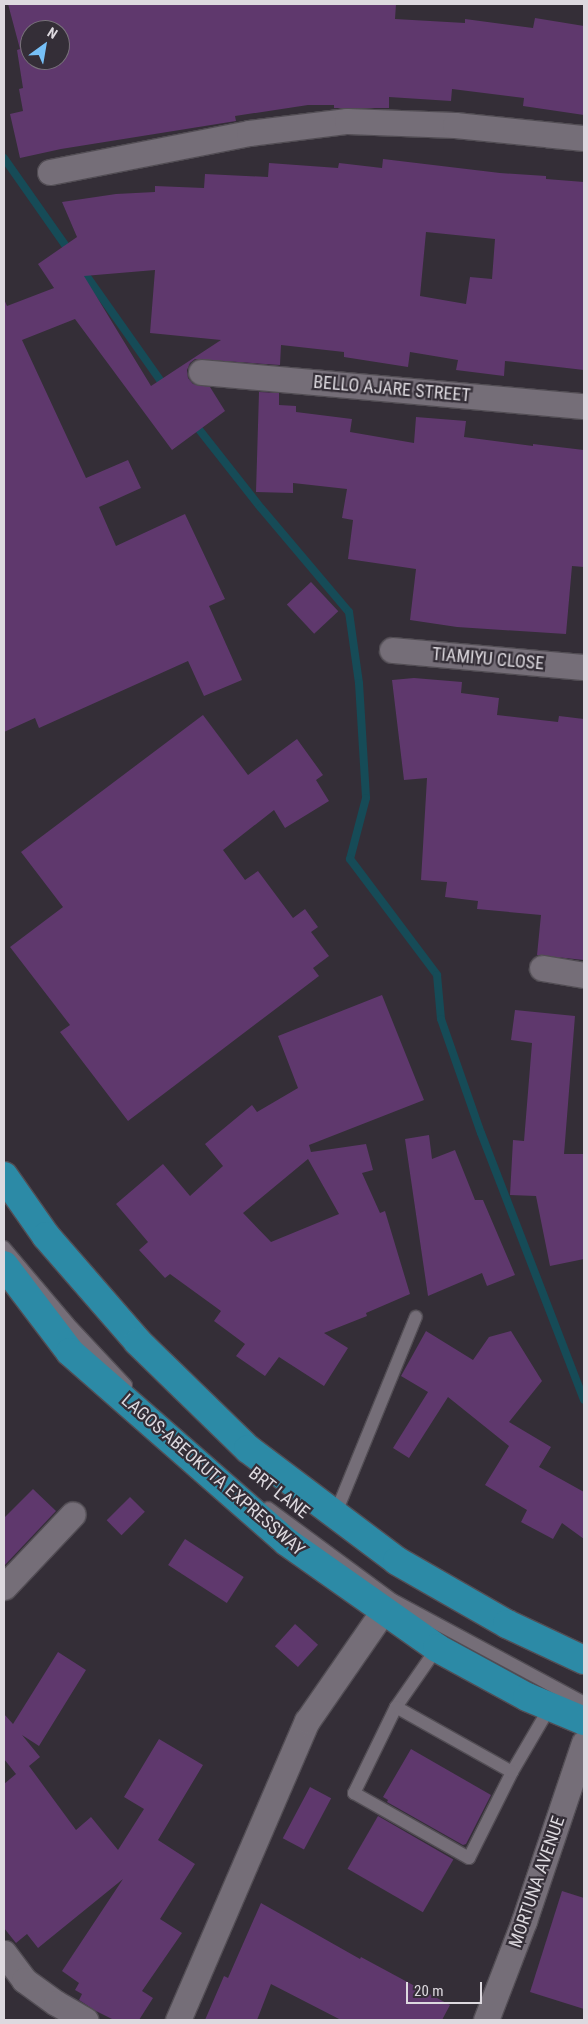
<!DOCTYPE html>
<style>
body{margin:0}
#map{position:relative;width:588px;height:2024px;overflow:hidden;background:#342e37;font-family:"Roboto Condensed",sans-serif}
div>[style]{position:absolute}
.stream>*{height:8px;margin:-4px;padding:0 4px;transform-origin:4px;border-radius:4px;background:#164b57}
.building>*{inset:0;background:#5f386d;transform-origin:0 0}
.roads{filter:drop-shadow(1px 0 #524d54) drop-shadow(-1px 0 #524d54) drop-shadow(0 1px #524d54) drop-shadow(0 -1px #524d54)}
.service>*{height:12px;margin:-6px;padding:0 6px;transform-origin:6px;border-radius:6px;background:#756e78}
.minor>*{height:25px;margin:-12.5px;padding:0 12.5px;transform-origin:12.5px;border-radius:12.5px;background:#756e78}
.trunk>*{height:28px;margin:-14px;padding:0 14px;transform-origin:14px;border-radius:14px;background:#2c8aa6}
span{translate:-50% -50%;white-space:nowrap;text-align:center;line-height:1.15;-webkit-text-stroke:4.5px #342e37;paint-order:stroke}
.street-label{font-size:18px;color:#ddd9df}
.frame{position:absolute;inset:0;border:5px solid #ddd9df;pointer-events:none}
.north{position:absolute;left:20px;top:20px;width:50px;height:50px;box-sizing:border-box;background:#342e37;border:1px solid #78727a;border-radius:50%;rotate:32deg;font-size:14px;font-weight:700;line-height:20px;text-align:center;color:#ddd9df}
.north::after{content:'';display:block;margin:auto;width:18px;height:22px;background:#77c0f7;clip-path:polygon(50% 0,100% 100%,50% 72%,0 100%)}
.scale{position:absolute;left:406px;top:1982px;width:76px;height:22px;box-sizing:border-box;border:2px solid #ddd9df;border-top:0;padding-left:6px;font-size:15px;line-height:18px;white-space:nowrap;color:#ddd9df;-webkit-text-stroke:4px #342e37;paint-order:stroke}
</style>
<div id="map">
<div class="stream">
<div style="left:4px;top:158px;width:115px;rotate:54.9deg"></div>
<div style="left:81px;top:268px;width:146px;rotate:54.8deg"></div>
<div style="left:194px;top:423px;width:108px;rotate:51.8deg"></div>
<div style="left:261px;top:508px;width:136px;rotate:49.8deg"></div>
<div style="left:349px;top:612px;width:72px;rotate:82deg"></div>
<div style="left:359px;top:683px;width:115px;rotate:86.5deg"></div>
<div style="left:366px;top:798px;width:63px;rotate:104.7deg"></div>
<div style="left:350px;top:859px;width:145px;rotate:53.1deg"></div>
<div style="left:437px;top:975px;width:44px;rotate:84.8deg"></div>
<div style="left:441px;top:1019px;width:121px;rotate:70.7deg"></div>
<div style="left:481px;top:1133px;width:286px;rotate:68.9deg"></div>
</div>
<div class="building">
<div style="clip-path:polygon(evenodd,8px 4px,396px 4px,395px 19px,465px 23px,465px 19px,533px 28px,535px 18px,584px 26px,584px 115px,523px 106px,524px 98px,452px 89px,451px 101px,389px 97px,389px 108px,334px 108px,334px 105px,308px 105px,235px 116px,236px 121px,61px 149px,20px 158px,10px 114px,23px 111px,19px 89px,23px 88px,17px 50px,20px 49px,8px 4px,30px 30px,60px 30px,60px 60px,30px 60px,30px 30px)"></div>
<div style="clip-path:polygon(evenodd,383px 159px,500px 173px,546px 176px,546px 179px,584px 182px,584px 370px,505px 361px,504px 376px,456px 370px,458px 360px,410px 352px,408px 367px,344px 357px,344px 352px,281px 345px,280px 365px,195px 359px,190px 363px,187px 370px,188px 378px,193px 384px,210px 387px,225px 411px,172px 450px,75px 319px,22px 340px,86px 478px,128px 460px,141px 488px,99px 507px,116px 546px,185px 514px,225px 599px,209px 606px,242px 680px,204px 696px,188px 661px,39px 728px,35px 718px,4px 732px,4px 299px,7px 306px,54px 288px,38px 264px,77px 237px,62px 202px,116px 194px,155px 192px,155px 186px,204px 188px,205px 174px,268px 177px,269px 163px,338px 168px,339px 163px,382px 168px,383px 159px,426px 232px,495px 239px,492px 279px,470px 277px,466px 304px,420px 296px,426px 232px,383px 159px,155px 270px,150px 333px,221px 340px,151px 386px,84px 276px,155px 270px)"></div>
<div style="clip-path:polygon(259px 392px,279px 393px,279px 405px,296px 406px,296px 412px,352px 419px,350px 432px,414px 443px,416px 417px,466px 421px,464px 437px,533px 446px,533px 444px,584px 450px,584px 567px,572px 566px,566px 634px,457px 627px,410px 620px,416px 569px,348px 559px,353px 520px,342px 518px,347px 489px,293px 483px,293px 493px,256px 492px)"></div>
<div style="left:311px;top:582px;width:40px;height:33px;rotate:47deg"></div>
<div style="clip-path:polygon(414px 678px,462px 682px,461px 693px,499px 698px,497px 715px,558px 722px,559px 716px,584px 719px,584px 960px,537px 955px,541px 915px,477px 909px,478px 901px,445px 897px,447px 882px,421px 880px,427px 778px,404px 780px,392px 680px)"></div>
<div style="clip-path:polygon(203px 715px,248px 775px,297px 739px,323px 775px,316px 780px,329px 801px,285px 828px,274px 810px,223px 850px,245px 880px,258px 871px,293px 918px,305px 909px,318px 927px,311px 932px,329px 956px,313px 968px,319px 976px,128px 1121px,60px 1032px,70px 1025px,10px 947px,63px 907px,21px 852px)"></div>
<div style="clip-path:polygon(evenodd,382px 995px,424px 1100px,309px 1145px,311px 1152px,366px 1144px,373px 1170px,362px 1173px,380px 1213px,385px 1211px,410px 1294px,366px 1313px,367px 1316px,324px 1333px,348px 1348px,324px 1386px,279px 1357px,265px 1376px,236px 1356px,245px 1344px,214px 1321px,221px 1311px,170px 1274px,165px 1278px,139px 1250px,148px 1242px,116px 1204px,163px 1164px,190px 1196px,223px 1166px,205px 1144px,252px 1105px,257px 1112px,298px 1088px,278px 1036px,382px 995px,308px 1159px,339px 1214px,271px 1242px,243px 1213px,308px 1159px)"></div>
<div style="clip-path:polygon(515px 1010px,575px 1016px,564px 1154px,584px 1154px,584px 1259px,550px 1266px,536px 1196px,510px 1195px,513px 1140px,524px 1141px,532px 1043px,511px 1040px)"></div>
<div style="clip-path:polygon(429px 1135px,432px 1159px,455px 1150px,475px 1200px,483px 1200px,515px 1275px,487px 1286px,482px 1273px,428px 1296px,405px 1139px)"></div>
<div style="clip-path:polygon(426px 1331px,473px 1360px,489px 1337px,511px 1331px,542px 1381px,509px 1422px,551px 1447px,539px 1467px,584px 1492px,584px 1539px,562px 1523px,553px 1539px,521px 1522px,527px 1510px,485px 1485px,509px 1446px,448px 1397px,409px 1458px,393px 1448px,428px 1392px,401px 1376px)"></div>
<div style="clip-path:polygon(33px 1489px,56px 1511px,4px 1566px,4px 1518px)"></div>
<div style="left:130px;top:1497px;width:21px;height:33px;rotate:45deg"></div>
<div style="left:185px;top:1539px;width:70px;height:31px;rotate:33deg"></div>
<div style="left:295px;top:1624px;width:31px;height:30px;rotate:42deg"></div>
<div style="clip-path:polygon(58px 1652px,86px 1670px,39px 1746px,22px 1735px,40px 1757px,29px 1766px,76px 1830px,91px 1817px,118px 1850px,144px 1809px,124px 1797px,159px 1739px,203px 1765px,158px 1840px,195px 1864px,160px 1919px,182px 1933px,142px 1991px,153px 1998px,139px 2020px,114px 2020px,96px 2011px,79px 2000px,82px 1994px,75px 1990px,79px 1983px,62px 1971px,123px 1879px,38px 1948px,27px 1934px,16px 1943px,4px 1928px,4px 1784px,16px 1774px,4px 1759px,4px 1714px,13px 1724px)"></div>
<div style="clip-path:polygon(411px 1749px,491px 1795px,466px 1844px,463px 1845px,387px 1802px,388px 1800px,383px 1797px)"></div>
<div style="left:310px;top:1787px;width:24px;height:58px;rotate:28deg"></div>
<div style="left:378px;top:1816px;width:87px;height:61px;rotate:30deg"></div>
<div style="clip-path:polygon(562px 1891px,584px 1898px,584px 2009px,530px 1992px)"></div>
<div style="clip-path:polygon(261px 1903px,360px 1959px,361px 1957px,450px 2005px,442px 2020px,341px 2020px,271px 1984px,257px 2020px,205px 2020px,224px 1976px,228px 1978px)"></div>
</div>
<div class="roads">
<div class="service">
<div style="left:4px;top:1247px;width:99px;rotate:49.9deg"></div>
<div style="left:68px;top:1323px;width:85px;rotate:46.9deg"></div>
<div style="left:268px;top:1508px;width:155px;rotate:36.4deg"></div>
<div style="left:393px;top:1600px;width:217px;rotate:28.3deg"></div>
<div style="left:335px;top:1515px;width:214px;rotate:-67.8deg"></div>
<div style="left:437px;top:1648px;width:72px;rotate:124.8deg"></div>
<div style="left:396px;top:1707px;width:96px;rotate:116deg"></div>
<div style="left:354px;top:1793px;width:132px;rotate:29.5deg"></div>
<div style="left:469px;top:1858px;width:96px;rotate:-63.4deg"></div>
<div style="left:512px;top:1772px;width:75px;rotate:-59.7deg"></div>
<div style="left:396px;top:1707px;width:133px;rotate:29.3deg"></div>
</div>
<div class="minor">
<div style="left:50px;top:172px;width:203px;rotate:-11.1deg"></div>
<div style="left:249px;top:133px;width:99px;rotate:-7deg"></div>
<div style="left:347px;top:121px;width:108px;rotate:2.1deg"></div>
<div style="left:455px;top:125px;width:130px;rotate:5.8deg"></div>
<div style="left:201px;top:372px;width:385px;rotate:5.1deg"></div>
<div style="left:392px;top:650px;width:193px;rotate:5.1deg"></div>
<div style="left:542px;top:968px;width:43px;rotate:9.5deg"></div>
<div style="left:4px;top:1587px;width:100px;rotate:-46.6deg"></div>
<div style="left:4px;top:1953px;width:34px;rotate:53deg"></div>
<div style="left:24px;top:1980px;width:39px;rotate:36deg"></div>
<div style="left:56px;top:2003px;width:34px;rotate:30deg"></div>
<div style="left:178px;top:2020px;width:326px;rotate:-66.7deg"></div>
<div style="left:307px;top:1721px;width:135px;rotate:-55.3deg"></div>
<div style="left:486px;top:2020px;width:106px;rotate:-69deg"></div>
<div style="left:524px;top:1921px;width:188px;rotate:-71.4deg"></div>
</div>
<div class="trunk">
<div style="left:4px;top:1176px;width:73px;rotate:55deg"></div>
<div style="left:46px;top:1236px;width:140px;rotate:49deg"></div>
<div style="left:138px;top:1342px;width:153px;rotate:44.2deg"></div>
<div style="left:248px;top:1449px;width:186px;rotate:36.9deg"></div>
<div style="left:397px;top:1561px;width:127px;rotate:29.8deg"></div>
<div style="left:507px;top:1624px;width:85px;rotate:25.1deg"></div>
<div style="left:4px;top:1265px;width:109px;rotate:52.8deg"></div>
<div style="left:70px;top:1352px;width:288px;rotate:41.2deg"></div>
<div style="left:287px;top:1542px;width:184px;rotate:35.2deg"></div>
<div style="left:437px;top:1648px;width:102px;rotate:28.6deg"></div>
<div style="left:527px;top:1697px;width:62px;rotate:22.8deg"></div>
</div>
</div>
<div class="street-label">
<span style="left:392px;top:389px;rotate:5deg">BELLO AJARE STREET</span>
<span style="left:488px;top:659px;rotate:5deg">TIAMIYU CLOSE</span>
<span style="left:213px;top:1475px;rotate:41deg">LAGOS-ABEOKUTA EXPRESSWAY</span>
<span style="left:279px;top:1493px;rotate:38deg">BRT LANE</span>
<span style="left:537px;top:1882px;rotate:-71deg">MORTUNA AVENUE</span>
</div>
<div class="frame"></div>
<div class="north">N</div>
<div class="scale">20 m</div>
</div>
